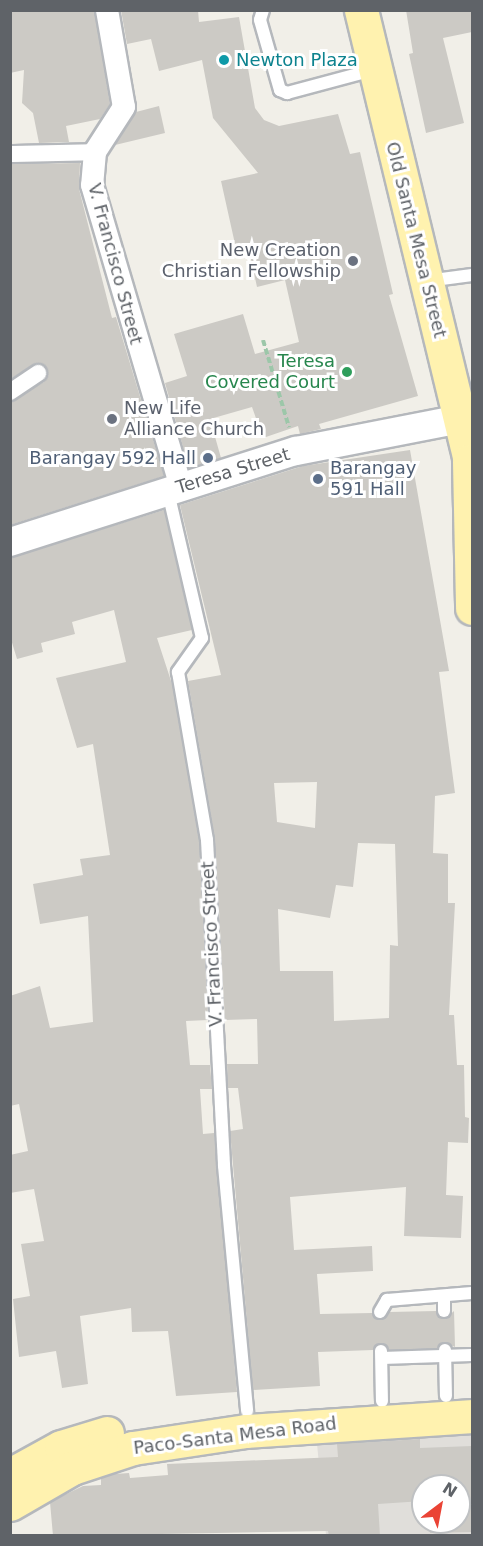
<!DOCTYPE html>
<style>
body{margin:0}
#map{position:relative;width:483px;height:1546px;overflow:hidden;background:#f1efe8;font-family:"DejaVu Sans",sans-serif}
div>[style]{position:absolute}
.industrial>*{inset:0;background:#e0deda}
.building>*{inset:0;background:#cccac5}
.path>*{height:4px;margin-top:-2px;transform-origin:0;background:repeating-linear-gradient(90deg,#9cc7a9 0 6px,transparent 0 9px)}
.roads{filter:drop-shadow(2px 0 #b5b8bc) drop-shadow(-2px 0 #b5b8bc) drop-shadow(0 2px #b5b8bc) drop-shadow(0 -2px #b5b8bc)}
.service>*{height:12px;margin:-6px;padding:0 6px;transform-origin:6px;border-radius:6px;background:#fff}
.pedestrian>*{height:16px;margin:-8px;padding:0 8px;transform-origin:8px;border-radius:8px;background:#fff}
.minor>*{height:22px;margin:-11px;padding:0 11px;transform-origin:11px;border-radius:11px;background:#fff}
.tertiary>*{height:28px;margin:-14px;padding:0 14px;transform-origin:14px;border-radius:14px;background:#fff}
.primary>*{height:33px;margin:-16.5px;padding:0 16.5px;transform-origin:16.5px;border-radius:16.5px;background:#fff2af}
.dots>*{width:16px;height:16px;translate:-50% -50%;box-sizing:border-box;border:3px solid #fff;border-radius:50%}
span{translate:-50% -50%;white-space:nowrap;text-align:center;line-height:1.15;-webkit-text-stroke:6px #fff;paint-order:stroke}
.culture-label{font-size:18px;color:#0d838f}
.left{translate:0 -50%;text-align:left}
.street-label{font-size:18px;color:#5f6368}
.worship-label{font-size:18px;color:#5b616d}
.right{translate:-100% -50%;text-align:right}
.leisure-label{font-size:18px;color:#27864d}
.service-label{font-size:18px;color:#4e5e75}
.frame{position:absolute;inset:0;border:12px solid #5f6368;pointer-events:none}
.north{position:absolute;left:411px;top:1474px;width:60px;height:60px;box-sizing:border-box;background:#fff;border:2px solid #bfc1c3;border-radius:50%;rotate:32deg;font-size:16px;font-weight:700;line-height:24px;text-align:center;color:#5f6368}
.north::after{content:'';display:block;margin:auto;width:21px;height:27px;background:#ea4335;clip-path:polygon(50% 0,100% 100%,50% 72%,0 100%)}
</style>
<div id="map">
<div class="industrial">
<div style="clip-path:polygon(evenodd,472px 1435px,472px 1535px,326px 1535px,317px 1444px,472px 1435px,423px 1486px,459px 1486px,459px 1522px,423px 1522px,423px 1486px)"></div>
</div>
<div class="building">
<div style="clip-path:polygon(10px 10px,94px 10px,110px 104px,100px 119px,66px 126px,69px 142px,39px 143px,33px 113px,22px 103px,24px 70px,10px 73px)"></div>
<div style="clip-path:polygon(121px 10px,198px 10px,199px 22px,239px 17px,255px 108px,264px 120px,279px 126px,338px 114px,350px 154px,360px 152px,393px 294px,389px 295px,418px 396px,319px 424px,321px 429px,300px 434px,298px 426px,263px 438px,252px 407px,210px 419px,221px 458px,189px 468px,165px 383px,187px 376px,174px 334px,243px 314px,255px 354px,299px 342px,285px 280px,257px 287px,249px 250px,237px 253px,221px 181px,258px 173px,213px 118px,202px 60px,159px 71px,151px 39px,127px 44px)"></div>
<div style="clip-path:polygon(406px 10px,472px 10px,472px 32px,443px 38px,464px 123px,426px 133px,409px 54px,413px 53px)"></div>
<div style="clip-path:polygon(159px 106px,165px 133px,115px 145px,136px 112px)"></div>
<div style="clip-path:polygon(80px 163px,79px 189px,112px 318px,116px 317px,164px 476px,10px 525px,10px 402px,44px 382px,48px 373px,37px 363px,10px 379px,10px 164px)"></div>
<div style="clip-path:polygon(evenodd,410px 450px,449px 671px,439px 672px,455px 793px,435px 796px,433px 853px,448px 854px,448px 903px,455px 903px,449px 1015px,454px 1015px,457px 1065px,464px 1065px,465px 1117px,469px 1118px,468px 1143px,448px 1142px,446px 1195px,463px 1196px,461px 1238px,404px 1236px,406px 1187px,290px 1197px,294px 1250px,372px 1246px,373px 1271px,317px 1274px,320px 1314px,372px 1313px,381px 1320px,389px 1312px,436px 1311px,445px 1319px,454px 1311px,455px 1347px,444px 1342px,437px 1348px,389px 1350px,380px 1343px,373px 1350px,318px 1352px,320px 1386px,253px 1390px,230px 1131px,243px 1129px,238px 1088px,228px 1088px,227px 1064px,258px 1064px,257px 1019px,225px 1020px,215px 839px,188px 681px,221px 675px,180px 505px,303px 466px,410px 450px,317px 782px,315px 828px,277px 822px,274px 783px,317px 782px,410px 450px,358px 843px,395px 844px,398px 946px,390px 945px,389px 1018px,334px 1021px,333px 971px,280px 971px,278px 909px,330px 918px,336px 885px,353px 887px,358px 843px)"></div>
<div style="clip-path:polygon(164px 510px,192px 630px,157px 638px,172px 684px,199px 841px,208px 1020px,186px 1021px,190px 1065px,210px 1065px,212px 1089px,200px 1089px,203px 1134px,214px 1133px,237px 1392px,176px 1396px,168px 1331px,132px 1332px,131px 1308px,80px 1316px,88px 1384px,62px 1388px,56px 1351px,19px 1357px,13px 1299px,30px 1296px,21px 1244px,44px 1241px,34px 1189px,10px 1193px,10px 1155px,28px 1151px,19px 1104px,10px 1106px,10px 996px,40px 986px,50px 1028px,93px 1022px,88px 916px,40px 924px,33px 884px,83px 875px,80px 859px,110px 855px,93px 744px,77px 748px,56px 678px,126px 662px,114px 610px,72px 622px,75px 634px,41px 643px,43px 652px,17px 659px,10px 636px,10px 558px)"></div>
<div style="clip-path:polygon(420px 1439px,420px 1448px,472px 1446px,472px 1532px,430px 1533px,429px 1522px,459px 1522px,459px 1486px,423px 1486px,423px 1501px,378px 1504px,380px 1536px,329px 1536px,328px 1531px,53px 1536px,50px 1502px,83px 1486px,101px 1485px,101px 1478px,115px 1474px,129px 1473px,130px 1478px,168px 1475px,167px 1464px,338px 1457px,337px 1444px)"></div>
</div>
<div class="path">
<div style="left:263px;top:340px;width:91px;rotate:73.4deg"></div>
</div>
<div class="roads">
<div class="service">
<div style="left:263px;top:10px;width:10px;rotate:107deg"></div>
<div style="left:260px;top:20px;width:73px;rotate:74.1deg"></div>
<div style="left:280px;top:90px;width:8px;rotate:23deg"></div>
<div style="left:287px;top:93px;width:89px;rotate:-15deg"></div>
<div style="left:427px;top:281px;width:45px;rotate:-7.6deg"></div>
<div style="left:168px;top:492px;width:150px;rotate:76.9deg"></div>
<div style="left:202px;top:638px;width:42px;rotate:125.2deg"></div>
<div style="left:178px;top:672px;width:170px;rotate:80.2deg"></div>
<div style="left:207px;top:840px;width:326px;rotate:87deg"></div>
<div style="left:224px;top:1166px;width:246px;rotate:84.6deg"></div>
<div style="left:444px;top:1296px;width:15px;rotate:90deg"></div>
<div style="left:380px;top:1312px;width:14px;rotate:-60deg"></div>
<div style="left:387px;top:1300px;width:85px;rotate:-4.7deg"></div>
<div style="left:445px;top:1350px;width:46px;rotate:88.8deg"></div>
<div style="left:381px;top:1351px;width:50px;rotate:88.9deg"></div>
<div style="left:382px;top:1358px;width:90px;rotate:-1.9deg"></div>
</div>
<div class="pedestrian">
<div style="left:10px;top:154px;width:85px;rotate:-1.3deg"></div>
<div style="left:10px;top:392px;width:34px;rotate:-34deg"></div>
</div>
<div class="minor">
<div style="left:107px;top:10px;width:98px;rotate:80.1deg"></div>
<div style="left:124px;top:107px;width:54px;rotate:122.8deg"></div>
<div style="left:95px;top:152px;width:33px;rotate:95deg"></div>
<div style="left:92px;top:185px;width:315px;rotate:73.6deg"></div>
</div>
<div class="tertiary">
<div style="left:10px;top:542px;width:300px;rotate:-17.7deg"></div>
<div style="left:296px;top:451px;width:168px;rotate:-11deg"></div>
</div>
<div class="primary">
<div style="left:361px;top:10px;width:472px;rotate:76.4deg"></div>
<div style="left:469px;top:461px;width:147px;rotate:88.8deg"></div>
<div style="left:10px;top:1475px;width:58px;rotate:-28.8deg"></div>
<div style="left:61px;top:1447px;width:48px;rotate:-16.9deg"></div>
<div style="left:10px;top:1504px;width:72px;rotate:-30.1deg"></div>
<div style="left:72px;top:1468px;width:64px;rotate:-18.2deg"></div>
<div style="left:133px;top:1448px;width:114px;rotate:-8.6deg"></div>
<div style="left:246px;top:1431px;width:226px;rotate:-3.8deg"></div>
</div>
</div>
<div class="dots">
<div style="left:224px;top:60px;background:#0f9aa8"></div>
<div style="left:353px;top:261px;background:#6b7280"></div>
<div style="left:347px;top:372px;background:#2e9e5b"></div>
<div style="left:112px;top:419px;background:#6b7280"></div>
<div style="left:208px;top:458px;background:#5c6f8a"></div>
<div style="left:318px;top:479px;background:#5c6f8a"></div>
</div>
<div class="culture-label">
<span class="left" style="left:236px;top:60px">Newton Plaza</span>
</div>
<div class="street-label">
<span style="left:416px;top:240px;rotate:76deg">Old Santa Mesa Street</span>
<span style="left:115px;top:264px;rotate:75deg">V. Francisco Street</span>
<span style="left:233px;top:471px;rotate:-17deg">Teresa Street</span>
<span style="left:212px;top:944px;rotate:-93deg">V. Francisco Street</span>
<span style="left:235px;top:1436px;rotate:-7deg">Paco-Santa Mesa Road</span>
</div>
<div class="worship-label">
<span class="right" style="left:341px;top:261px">New Creation<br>Christian Fellowship</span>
<span class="left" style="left:124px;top:419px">New Life<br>Alliance Church</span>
</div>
<div class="leisure-label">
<span class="right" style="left:335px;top:372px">Teresa<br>Covered Court</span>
</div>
<div class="service-label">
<span class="right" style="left:196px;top:458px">Barangay 592 Hall</span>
<span class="left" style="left:330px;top:479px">Barangay<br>591 Hall</span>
</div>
<div class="frame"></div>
<div class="north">N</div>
</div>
